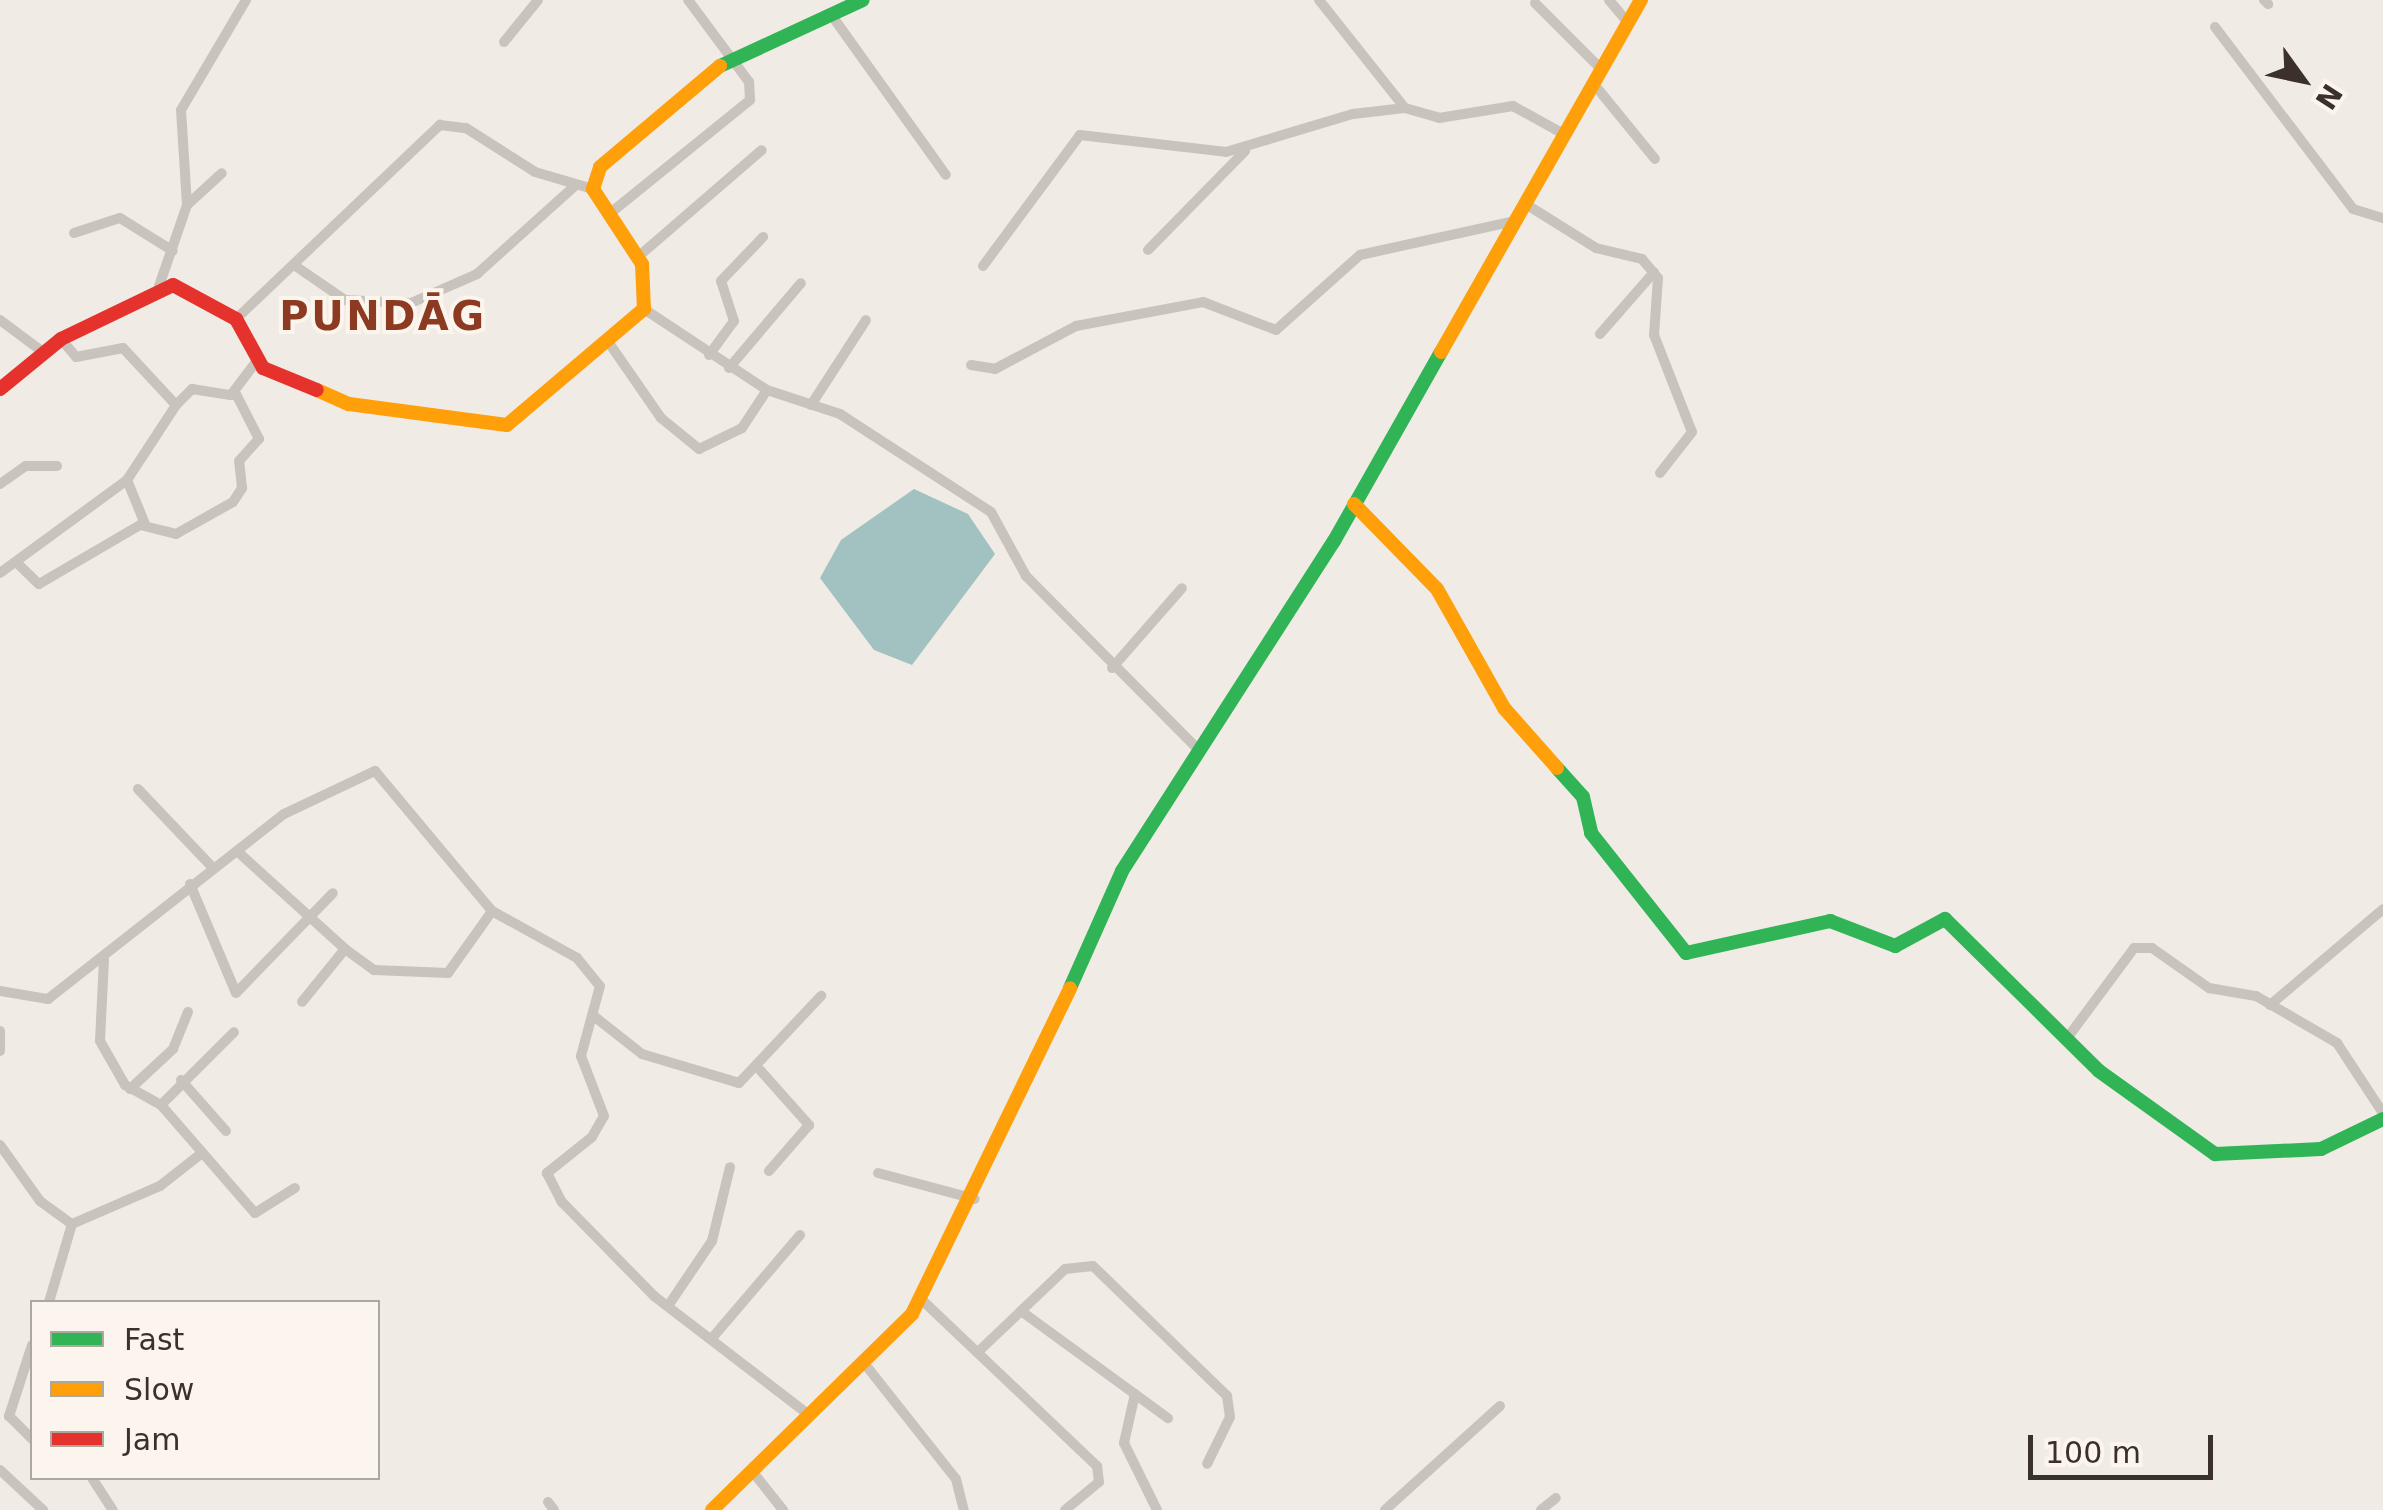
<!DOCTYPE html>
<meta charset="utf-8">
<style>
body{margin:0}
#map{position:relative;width:2383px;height:1510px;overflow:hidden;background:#f0ebe5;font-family:"DejaVu Sans",sans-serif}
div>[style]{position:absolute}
.water>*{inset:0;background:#a1c2c1}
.street>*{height:10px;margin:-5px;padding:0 5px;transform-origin:5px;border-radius:5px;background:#c9c3be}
.fast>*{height:14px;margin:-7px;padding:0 7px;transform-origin:7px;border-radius:7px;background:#30b455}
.slow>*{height:14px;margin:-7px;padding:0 7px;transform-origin:7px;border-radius:7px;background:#ff9f0a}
.jam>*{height:14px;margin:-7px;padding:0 7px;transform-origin:7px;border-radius:7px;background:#e5322d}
span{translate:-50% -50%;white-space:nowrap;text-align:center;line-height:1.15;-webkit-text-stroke:8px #fbf5ee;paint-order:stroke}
.district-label{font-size:40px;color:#8c3b22;font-weight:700;letter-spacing:2.5px}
.legend{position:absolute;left:30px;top:1300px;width:350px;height:180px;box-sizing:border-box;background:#fbf5ee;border:2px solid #aea6a0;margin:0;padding:12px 18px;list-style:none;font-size:30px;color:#3b302b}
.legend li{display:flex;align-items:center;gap:20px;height:50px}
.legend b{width:50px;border:2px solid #aea6a0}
.north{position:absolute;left:2253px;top:30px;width:100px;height:100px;-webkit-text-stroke:8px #fbf5ee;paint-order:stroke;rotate:123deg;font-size:28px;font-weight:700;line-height:40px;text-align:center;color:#3b302b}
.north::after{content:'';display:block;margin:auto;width:35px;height:45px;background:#3b302b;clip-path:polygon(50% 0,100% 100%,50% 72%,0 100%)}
.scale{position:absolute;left:2028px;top:1435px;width:185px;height:45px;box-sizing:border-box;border:5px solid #3b302b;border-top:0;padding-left:12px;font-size:30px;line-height:35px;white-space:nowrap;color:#3b302b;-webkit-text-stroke:8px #fbf5ee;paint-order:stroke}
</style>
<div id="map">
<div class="water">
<div style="clip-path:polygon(914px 489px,968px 514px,995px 554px,912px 665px,874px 650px,820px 578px,841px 540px)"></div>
</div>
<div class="street">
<div style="left:1319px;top:0;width:138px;rotate:51.5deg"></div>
<div style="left:1405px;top:108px;width:35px;rotate:16deg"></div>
<div style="left:1439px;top:118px;width:75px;rotate:-9.2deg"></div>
<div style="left:1513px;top:106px;width:56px;rotate:28.9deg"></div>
<div style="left:1609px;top:0;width:30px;rotate:50deg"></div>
<div style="left:2264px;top:0;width:6px;rotate:45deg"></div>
<div style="left:1535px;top:3px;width:93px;rotate:45deg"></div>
<div style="left:830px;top:13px;width:199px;rotate:54.4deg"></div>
<div style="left:2215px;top:27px;width:228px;rotate:52.8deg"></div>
<div style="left:2353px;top:209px;width:31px;rotate:17deg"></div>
<div style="left:504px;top:42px;width:54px;rotate:-51deg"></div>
<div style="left:1593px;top:83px;width:98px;rotate:50.8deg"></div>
<div style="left:1524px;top:203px;width:85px;rotate:32deg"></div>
<div style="left:1596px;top:248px;width:47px;rotate:13.4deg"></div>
<div style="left:1642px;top:259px;width:25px;rotate:50deg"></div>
<div style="left:1658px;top:278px;width:57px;rotate:94deg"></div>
<div style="left:1654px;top:335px;width:104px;rotate:68.6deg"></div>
<div style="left:1692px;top:432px;width:52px;rotate:128deg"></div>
<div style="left:187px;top:205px;width:47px;rotate:-42.4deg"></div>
<div style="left:608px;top:215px;width:183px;rotate:-39deg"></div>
<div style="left:750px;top:100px;width:18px;rotate:-93deg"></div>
<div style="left:749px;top:82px;width:102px;rotate:-126.6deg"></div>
<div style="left:74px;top:233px;width:48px;rotate:-18.1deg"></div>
<div style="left:120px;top:218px;width:62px;rotate:31.9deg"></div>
<div style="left:1148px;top:250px;width:139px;rotate:-45.6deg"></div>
<div style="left:639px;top:256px;width:162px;rotate:-40.8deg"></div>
<div style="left:294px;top:265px;width:62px;rotate:34.5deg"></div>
<div style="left:345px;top:300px;width:66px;rotate:2.6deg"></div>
<div style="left:411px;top:303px;width:72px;rotate:-23.7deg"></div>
<div style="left:477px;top:274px;width:133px;rotate:-42deg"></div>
<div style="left:983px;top:266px;width:163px;rotate:-53.5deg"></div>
<div style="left:1080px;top:135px;width:147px;rotate:6.6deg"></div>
<div style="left:1226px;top:152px;width:133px;rotate:-16.7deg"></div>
<div style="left:1353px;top:114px;width:52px;rotate:-6.6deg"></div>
<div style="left:159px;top:286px;width:86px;rotate:-70.9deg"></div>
<div style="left:187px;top:205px;width:95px;rotate:-93.6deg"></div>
<div style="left:181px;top:110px;width:128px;rotate:-59.4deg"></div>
<div style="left:644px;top:309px;width:147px;rotate:33.4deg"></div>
<div style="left:767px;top:390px;width:77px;rotate:18.2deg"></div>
<div style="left:840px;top:414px;width:180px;rotate:33deg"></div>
<div style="left:991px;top:512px;width:73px;rotate:61.3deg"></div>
<div style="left:1026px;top:576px;width:243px;rotate:45.2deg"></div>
<div style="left:236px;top:319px;width:282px;rotate:-43.6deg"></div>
<div style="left:440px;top:125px;width:26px;rotate:7deg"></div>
<div style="left:466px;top:128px;width:82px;rotate:32.5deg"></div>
<div style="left:535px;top:172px;width:60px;rotate:16.3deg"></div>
<div style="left:0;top:320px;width:54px;rotate:36.7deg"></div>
<div style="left:1600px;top:334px;width:82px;rotate:-48.9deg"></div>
<div style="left:61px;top:339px;width:23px;rotate:50deg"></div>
<div style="left:76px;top:357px;width:48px;rotate:-10.8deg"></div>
<div style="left:123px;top:348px;width:78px;rotate:47.1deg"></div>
<div style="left:176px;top:405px;width:23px;rotate:-45deg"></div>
<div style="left:192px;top:389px;width:39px;rotate:9deg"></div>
<div style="left:231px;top:395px;width:41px;rotate:-52.9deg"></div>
<div style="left:607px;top:340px;width:95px;rotate:55.3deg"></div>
<div style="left:661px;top:418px;width:49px;rotate:39.2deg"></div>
<div style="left:699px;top:449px;width:48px;rotate:-26deg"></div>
<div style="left:742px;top:428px;width:45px;rotate:-56.7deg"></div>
<div style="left:709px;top:355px;width:42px;rotate:-53.7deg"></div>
<div style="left:734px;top:321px;width:42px;rotate:-108deg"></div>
<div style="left:721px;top:281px;width:61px;rotate:-46.3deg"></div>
<div style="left:971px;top:365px;width:24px;rotate:9deg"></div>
<div style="left:995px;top:369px;width:92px;rotate:-28deg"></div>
<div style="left:1076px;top:326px;width:129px;rotate:-10.7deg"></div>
<div style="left:1203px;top:302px;width:78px;rotate:21deg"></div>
<div style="left:1276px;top:330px;width:113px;rotate:-41.8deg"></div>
<div style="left:1360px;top:255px;width:158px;rotate:-12.4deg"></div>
<div style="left:729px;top:368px;width:111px;rotate:-49.7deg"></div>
<div style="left:811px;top:405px;width:101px;rotate:-57.1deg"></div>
<div style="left:0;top:484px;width:32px;rotate:-35deg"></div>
<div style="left:26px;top:466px;width:31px"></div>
<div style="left:145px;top:524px;width:48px;rotate:-112.2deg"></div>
<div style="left:127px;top:480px;width:90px;rotate:-56.8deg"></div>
<div style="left:18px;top:564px;width:29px;rotate:44deg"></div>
<div style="left:39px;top:584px;width:117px;rotate:-30.3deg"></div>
<div style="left:140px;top:525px;width:37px;rotate:14deg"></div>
<div style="left:176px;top:534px;width:65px;rotate:-29.3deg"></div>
<div style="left:233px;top:502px;width:17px;rotate:-57deg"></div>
<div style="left:242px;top:488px;width:27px;rotate:-96deg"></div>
<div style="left:239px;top:461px;width:30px;rotate:-48deg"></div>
<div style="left:259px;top:439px;width:53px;rotate:-117.1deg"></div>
<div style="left:0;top:573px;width:157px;rotate:-36.2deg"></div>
<div style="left:1112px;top:668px;width:106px;rotate:-48.8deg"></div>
<div style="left:138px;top:789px;width:109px;rotate:46.5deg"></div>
<div style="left:237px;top:851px;width:146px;rotate:42.2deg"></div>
<div style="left:345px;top:949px;width:68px;rotate:129.1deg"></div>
<div style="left:190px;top:884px;width:118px;rotate:67.1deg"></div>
<div style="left:236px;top:993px;width:139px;rotate:-45.9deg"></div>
<div style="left:345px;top:949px;width:36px;rotate:36deg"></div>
<div style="left:374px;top:970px;width:74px;rotate:2.3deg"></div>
<div style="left:448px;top:973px;width:76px;rotate:-54.6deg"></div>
<div style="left:104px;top:959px;width:82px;rotate:92.8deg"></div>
<div style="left:100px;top:1041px;width:51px;rotate:60.4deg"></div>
<div style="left:125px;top:1085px;width:41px;rotate:29.1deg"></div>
<div style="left:161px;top:1105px;width:143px;rotate:49deg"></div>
<div style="left:255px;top:1213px;width:47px;rotate:-32deg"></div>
<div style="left:0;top:991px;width:49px;rotate:9.5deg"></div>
<div style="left:48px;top:999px;width:300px;rotate:-38.1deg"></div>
<div style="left:284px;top:814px;width:101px;rotate:-25.3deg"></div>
<div style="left:375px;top:771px;width:182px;rotate:50.1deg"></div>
<div style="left:492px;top:911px;width:97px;rotate:28.9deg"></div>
<div style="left:577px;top:958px;width:36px;rotate:51deg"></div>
<div style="left:600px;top:986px;width:73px;rotate:105.2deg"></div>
<div style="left:581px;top:1056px;width:64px;rotate:69deg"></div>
<div style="left:604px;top:1116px;width:24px;rotate:120deg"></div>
<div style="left:592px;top:1137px;width:58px;rotate:141.3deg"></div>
<div style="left:547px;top:1173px;width:33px;rotate:63deg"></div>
<div style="left:562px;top:1202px;width:132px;rotate:45.6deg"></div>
<div style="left:654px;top:1296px;width:195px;rotate:37.5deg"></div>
<div style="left:2270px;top:1005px;width:148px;rotate:-40.3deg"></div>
<div style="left:595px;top:1017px;width:60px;rotate:38.2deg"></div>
<div style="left:642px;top:1054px;width:101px;rotate:16.6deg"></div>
<div style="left:739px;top:1083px;width:120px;rotate:-46.7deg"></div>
<div style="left:0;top:1031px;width:20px;rotate:90deg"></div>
<div style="left:2068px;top:1037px;width:111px;rotate:-53.4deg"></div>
<div style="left:2134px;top:948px;width:18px"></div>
<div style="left:2152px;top:948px;width:70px;rotate:35.1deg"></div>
<div style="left:2209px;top:988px;width:48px;rotate:9.7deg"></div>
<div style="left:2256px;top:996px;width:94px;rotate:30.1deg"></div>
<div style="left:2337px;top:1043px;width:84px;rotate:56.7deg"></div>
<div style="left:760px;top:1070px;width:74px;rotate:48.3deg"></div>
<div style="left:809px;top:1125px;width:61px;rotate:131deg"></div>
<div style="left:181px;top:1080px;width:68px;rotate:48.6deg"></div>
<div style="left:130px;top:1089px;width:59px;rotate:-42.9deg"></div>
<div style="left:173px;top:1049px;width:40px;rotate:-68deg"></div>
<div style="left:161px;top:1105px;width:103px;rotate:-45deg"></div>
<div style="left:0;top:1145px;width:69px;rotate:54.5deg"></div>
<div style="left:40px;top:1201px;width:39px;rotate:36deg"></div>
<div style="left:72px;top:1224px;width:96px;rotate:-23.4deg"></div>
<div style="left:160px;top:1186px;width:53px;rotate:-38.2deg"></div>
<div style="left:878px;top:1173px;width:100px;rotate:15deg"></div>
<div style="left:921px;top:1299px;width:243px;rotate:43.5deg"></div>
<div style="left:1097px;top:1466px;width:16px;rotate:83deg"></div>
<div style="left:1099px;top:1482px;width:44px;rotate:140.5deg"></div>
<div style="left:49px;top:1302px;width:81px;rotate:-73.6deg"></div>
<div style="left:668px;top:1306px;width:78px;rotate:-55.9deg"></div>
<div style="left:712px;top:1241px;width:76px;rotate:-76.3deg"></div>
<div style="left:1021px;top:1311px;width:182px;rotate:36.1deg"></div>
<div style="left:713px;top:1337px;width:134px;rotate:-49.5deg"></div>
<div style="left:32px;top:1345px;width:75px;rotate:107.9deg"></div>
<div style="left:9px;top:1416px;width:33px;rotate:45deg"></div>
<div style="left:979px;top:1351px;width:119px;rotate:-43.6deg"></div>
<div style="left:1065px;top:1269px;width:28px;rotate:-6deg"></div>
<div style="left:1093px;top:1266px;width:187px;rotate:44.1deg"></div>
<div style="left:1227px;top:1396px;width:21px;rotate:82deg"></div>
<div style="left:1230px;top:1417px;width:52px;rotate:116.1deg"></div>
<div style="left:864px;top:1363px;width:148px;rotate:51.6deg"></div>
<div style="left:956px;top:1479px;width:32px;rotate:76deg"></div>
<div style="left:1135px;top:1394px;width:50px;rotate:102.7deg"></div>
<div style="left:1124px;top:1443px;width:75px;rotate:63.8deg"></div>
<div style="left:0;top:1470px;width:59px;rotate:42.9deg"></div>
<div style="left:752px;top:1471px;width:50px;rotate:51.5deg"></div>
<div style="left:92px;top:1478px;width:38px;rotate:57deg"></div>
<div style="left:548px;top:1502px;width:10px;rotate:53deg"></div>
<div style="left:1385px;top:1510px;width:155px;rotate:-42.1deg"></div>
<div style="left:1541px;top:1510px;width:19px;rotate:-39deg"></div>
</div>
<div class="fast">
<div style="left:720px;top:66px;width:157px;rotate:-24.8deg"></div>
<div style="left:1557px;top:768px;width:39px;rotate:48deg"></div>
<div style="left:1583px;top:797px;width:37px;rotate:77deg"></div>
<div style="left:1591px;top:833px;width:153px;rotate:51.6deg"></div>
<div style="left:1686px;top:953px;width:148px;rotate:-12.5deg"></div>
<div style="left:1830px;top:921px;width:70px;rotate:21deg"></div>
<div style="left:1895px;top:946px;width:57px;rotate:-28.4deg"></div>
<div style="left:1945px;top:919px;width:216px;rotate:44.6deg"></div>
<div style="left:2099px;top:1071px;width:143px;rotate:35.6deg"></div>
<div style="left:2215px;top:1154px;width:106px;rotate:-2.7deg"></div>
<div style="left:2321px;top:1149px;width:69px;rotate:-25.8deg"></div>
<div style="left:1070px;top:988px;width:128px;rotate:-66deg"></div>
<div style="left:1122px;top:871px;width:392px;rotate:-57.3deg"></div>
<div style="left:1334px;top:541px;width:217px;rotate:-60.5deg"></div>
</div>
<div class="slow">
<div style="left:1441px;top:352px;width:405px;rotate:-60.4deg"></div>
<div style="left:317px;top:390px;width:35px;rotate:24deg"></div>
<div style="left:349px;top:404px;width:159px;rotate:7.6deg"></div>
<div style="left:507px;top:425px;width:180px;rotate:-40.3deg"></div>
<div style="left:644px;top:309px;width:45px;rotate:-92.5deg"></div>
<div style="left:642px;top:264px;width:90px;rotate:-123.2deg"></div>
<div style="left:593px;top:189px;width:23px;rotate:-72deg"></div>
<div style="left:600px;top:167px;width:157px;rotate:-40.1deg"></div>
<div style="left:1354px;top:504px;width:119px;rotate:45.7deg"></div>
<div style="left:1437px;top:589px;width:137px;rotate:60.6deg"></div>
<div style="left:1504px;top:708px;width:80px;rotate:48.5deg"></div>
<div style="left:712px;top:1510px;width:280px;rotate:-44.4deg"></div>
<div style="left:912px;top:1314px;width:362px;rotate:-64.1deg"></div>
</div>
<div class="jam">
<div style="left:0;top:389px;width:79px;rotate:-39.3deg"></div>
<div style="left:61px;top:339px;width:124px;rotate:-25.7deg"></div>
<div style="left:173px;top:285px;width:72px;rotate:28.4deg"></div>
<div style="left:236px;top:319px;width:56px;rotate:61.1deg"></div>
<div style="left:263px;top:368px;width:58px;rotate:22.2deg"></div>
</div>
<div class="district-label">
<span style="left:383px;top:316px">PUNDĀG</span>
</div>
<ul class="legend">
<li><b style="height:12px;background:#30b455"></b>Fast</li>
<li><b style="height:12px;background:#ff9f0a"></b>Slow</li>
<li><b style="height:12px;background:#e5322d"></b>Jam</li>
</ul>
<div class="north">N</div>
<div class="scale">100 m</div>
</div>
